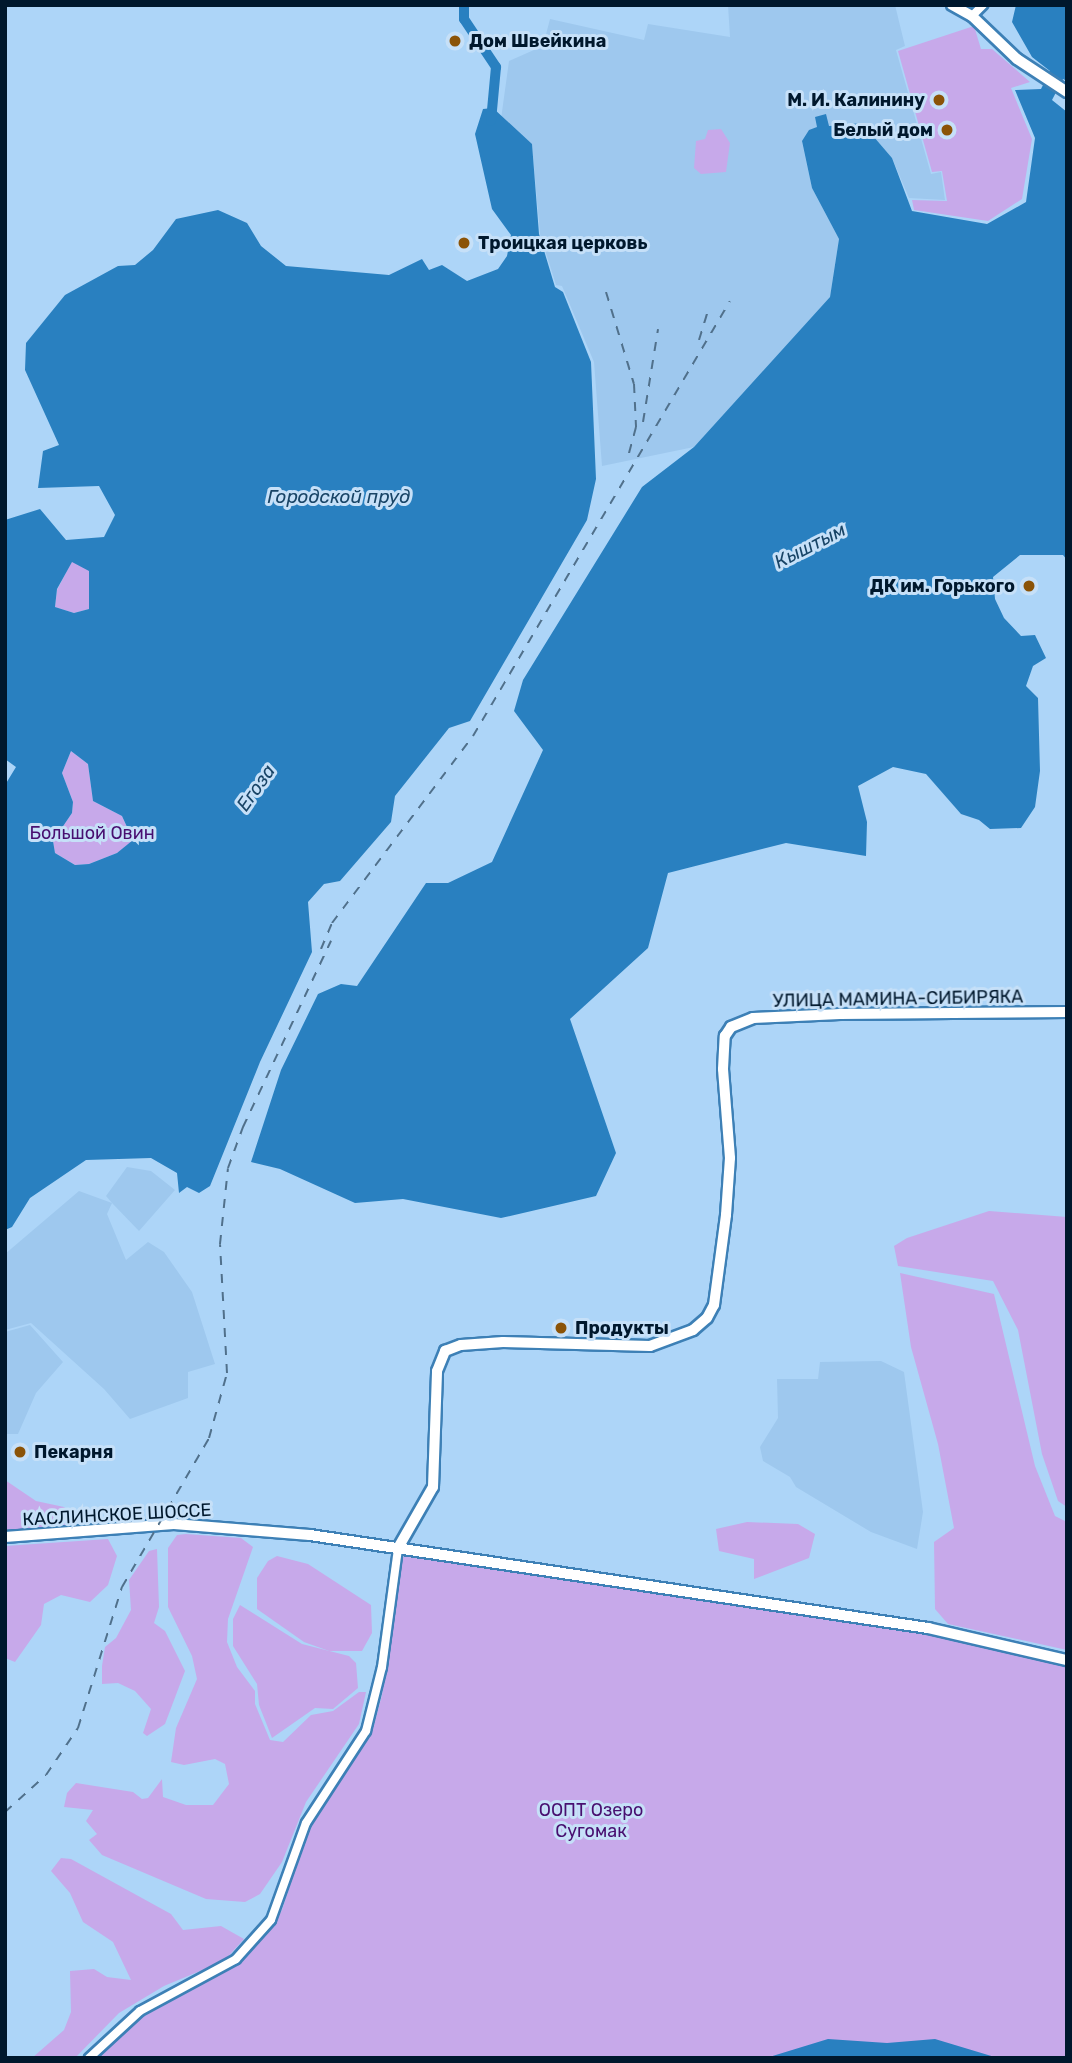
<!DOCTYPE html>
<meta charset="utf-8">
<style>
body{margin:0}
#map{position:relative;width:1072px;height:2063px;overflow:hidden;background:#add5f8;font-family:Rubik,sans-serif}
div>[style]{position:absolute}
.built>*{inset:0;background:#9ec8ee}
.green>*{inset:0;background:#c7a9ea}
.water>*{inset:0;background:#2980c0}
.river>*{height:10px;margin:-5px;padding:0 5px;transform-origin:5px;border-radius:5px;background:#2980c0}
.roads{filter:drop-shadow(2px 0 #3d80b6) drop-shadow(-2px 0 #3d80b6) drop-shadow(0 2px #3d80b6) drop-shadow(0 -2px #3d80b6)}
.tertiary>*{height:8px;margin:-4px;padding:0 4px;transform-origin:4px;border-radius:4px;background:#fff}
.primary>*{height:10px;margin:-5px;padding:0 5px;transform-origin:5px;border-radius:5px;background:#fff}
.rail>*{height:2px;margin-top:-1px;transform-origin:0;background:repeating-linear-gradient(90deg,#50708b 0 9px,transparent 0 18px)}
.dots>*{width:19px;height:19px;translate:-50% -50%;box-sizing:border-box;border:4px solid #c6e0f8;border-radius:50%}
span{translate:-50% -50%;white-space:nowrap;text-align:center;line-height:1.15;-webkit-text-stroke:6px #c6e0f8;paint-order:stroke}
.poi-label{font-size:18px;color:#00182d;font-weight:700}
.left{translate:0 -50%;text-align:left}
.right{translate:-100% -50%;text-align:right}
.park-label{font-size:18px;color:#480f70}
.street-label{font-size:18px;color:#00182d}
.water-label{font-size:19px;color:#184466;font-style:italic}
.frame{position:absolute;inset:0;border:7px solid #00182d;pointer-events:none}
</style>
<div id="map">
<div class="built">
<div style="clip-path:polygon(728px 5px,895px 5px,905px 46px,896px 50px,931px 174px,941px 172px,945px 200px,909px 198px,892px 158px,862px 123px,817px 127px,802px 142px,812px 188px,839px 239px,830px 297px,694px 447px,602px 466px,594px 362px,562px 286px,556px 285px,540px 234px,532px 145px,501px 119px,509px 61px,543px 46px,550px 19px,644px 40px,648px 24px,730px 37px)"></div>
<div style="clip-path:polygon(127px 1167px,151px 1171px,175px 1190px,139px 1231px,112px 1203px,107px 1214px,126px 1260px,148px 1242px,164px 1252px,192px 1292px,215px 1364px,188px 1372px,188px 1398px,130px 1419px,104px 1389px,31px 1323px,5px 1330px,5px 1254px,79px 1191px,112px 1203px,106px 1196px)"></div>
<div style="clip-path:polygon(30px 1325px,63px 1362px,36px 1393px,18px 1434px,5px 1434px,5px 1332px)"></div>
<div style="clip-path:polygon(881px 1361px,904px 1372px,923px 1512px,917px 1549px,871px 1532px,796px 1487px,790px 1477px,763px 1461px,760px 1447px,778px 1418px,777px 1379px,818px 1379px,820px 1362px)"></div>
</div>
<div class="green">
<div style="clip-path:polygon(974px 26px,981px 49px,992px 49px,1030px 82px,1011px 88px,1032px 139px,1022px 199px,988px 221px,914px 210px,912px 200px,947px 201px,942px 171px,932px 172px,898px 51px)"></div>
<div style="clip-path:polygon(721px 129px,730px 143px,726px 172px,701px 174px,694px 168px,696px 141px,705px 139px,708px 130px)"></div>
<div style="clip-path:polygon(72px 561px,89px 570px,89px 609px,74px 613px,55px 607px,57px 590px)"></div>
<div style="clip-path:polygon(71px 751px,88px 764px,93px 801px,122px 816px,133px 841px,117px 853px,89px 864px,75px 865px,55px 853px,53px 841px,72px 813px,73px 802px,62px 773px)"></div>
<div style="clip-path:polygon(989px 1211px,1067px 1217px,1067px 1507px,1058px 1501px,1042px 1454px,1018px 1330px,993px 1281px,898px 1266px,894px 1246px,907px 1238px)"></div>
<div style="clip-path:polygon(900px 1273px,994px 1294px,1035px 1466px,1055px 1516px,1067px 1522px,1067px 1650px,948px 1624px,935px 1609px,934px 1542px,954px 1528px,938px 1444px,911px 1347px)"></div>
<div style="clip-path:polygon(5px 1480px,36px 1501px,64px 1507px,75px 1516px,72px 1525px,5px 1531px)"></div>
<div style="clip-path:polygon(747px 1522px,798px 1524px,815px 1534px,809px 1558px,754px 1579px,754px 1559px,719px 1551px,716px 1529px)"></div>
<div style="clip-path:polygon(186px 1534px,241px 1538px,253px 1547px,228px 1619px,227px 1642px,237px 1667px,255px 1691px,255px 1704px,270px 1740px,283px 1742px,311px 1715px,333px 1711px,359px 1692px,366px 1692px,359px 1724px,306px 1802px,282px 1862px,260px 1894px,245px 1902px,206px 1899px,102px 1855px,89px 1840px,97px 1834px,86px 1821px,93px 1810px,64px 1807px,67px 1793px,76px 1783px,133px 1792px,142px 1799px,148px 1798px,162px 1779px,163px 1797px,186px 1805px,213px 1805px,229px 1784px,225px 1764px,215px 1759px,184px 1765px,171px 1762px,176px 1728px,197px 1679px,192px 1656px,168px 1607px,168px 1548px,177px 1535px)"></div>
<div style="clip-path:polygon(108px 1539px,117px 1556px,108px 1585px,90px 1602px,61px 1595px,44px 1604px,41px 1625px,15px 1662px,5px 1658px,5px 1546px)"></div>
<div style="clip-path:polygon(157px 1549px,159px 1607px,154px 1623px,165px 1631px,185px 1671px,165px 1724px,147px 1736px,143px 1733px,151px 1709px,135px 1691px,118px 1683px,102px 1684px,102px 1666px,105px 1647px,116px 1638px,131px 1610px,129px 1580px,149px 1551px)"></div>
<div style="clip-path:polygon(277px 1556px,308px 1564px,371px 1605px,372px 1633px,362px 1651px,329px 1651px,304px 1642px,257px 1609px,257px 1578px,268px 1561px)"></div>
<div style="clip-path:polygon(401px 1556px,822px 1615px,928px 1632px,1067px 1665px,1067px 2058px,94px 2058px,145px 2011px,226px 1971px,269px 1930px,282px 1910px,310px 1822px,372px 1732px,382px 1695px)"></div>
<div style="clip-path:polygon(240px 1605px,302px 1644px,349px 1656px,356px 1663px,358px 1688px,333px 1709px,315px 1708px,272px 1738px,259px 1705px,257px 1684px,233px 1646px,233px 1619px)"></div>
<div style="clip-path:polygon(61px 1858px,71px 1859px,171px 1914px,183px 1930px,221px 1926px,244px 1939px,224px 1961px,164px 1986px,119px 2013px,75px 2058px,32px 2058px,64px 2030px,71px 2012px,70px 1971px,94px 1969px,107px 1977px,131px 1980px,113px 1942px,83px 1922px,70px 1893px,51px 1871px)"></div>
</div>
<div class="water">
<div style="clip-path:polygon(1016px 5px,1067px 5px,1067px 81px,1063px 79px,1052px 100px,1067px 112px,1067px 560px,1063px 555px,1020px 555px,993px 577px,995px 599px,1004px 618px,1021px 636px,1035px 635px,1046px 658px,1033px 666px,1026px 686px,1038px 698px,1040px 771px,1035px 807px,1021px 828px,990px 829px,979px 820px,961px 814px,926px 774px,893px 767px,858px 786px,867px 822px,866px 856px,786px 843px,668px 873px,648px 948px,570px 1019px,616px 1153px,596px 1196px,501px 1218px,403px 1199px,355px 1203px,280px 1169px,251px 1162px,281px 1070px,318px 994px,341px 984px,357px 986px,426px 883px,448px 883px,492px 862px,543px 750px,514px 711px,523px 680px,642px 487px,694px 447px,830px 297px,839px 239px,812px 188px,802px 141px,809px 130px,817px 127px,815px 117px,826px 114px,829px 126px,862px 123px,892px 158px,912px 211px,987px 224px,1026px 202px,1035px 138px,1015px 90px,1041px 89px,1050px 71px,1032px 57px,1012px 22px)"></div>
<div style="clip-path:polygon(evenodd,493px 108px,532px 144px,539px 234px,555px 287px,563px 292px,591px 362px,596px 479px,587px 520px,470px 721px,449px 728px,395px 796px,391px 822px,340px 881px,324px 884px,308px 902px,312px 952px,260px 1062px,210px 1186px,199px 1193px,187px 1187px,179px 1193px,177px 1173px,151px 1158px,86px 1160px,30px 1198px,12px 1227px,5px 1230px,5px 785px,16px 767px,5px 759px,5px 520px,40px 509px,66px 540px,104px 537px,115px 515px,99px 486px,38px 488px,43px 451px,59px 445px,25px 370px,26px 343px,65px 295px,118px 266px,135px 265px,153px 250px,176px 219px,218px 210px,247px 223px,261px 246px,286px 266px,389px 275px,422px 259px,429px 270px,442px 265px,467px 281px,498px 269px,507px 256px,511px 235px,492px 209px,475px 134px,483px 109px,493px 108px,72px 562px,89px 571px,89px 609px,74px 613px,55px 607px,57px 589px,72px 562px,493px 108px,71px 751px,88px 764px,93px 801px,122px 816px,133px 840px,117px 853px,89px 864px,75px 865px,55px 853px,53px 841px,72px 813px,73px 802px,62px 773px,71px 751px)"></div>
<div style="clip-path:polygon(828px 2039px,887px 2043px,935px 2039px,998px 2058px,766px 2058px)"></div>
</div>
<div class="river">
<div style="left:464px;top:5px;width:14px;rotate:90deg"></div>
<div style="left:464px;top:19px;width:58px;rotate:56.3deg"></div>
<div style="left:496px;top:67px;width:54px;rotate:95.3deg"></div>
</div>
<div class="roads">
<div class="tertiary">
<div style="left:972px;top:16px;width:16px;rotate:-45deg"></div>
<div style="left:89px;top:2058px;width:69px;rotate:-42.7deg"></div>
<div style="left:140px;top:2011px;width:109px;rotate:-28.4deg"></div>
<div style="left:236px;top:1959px;width:52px;rotate:-48.1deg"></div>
<div style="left:271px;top:1920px;width:103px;rotate:-70.2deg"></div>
<div style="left:306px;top:1823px;width:110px;rotate:-56.9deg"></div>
<div style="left:366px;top:1731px;width:66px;rotate:-76deg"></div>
<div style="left:382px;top:1667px;width:120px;rotate:-82.3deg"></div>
</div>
<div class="primary">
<div style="left:952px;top:5px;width:23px;rotate:29deg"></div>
<div style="left:972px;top:16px;width:62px;rotate:43.7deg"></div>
<div style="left:1017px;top:59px;width:60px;rotate:33.4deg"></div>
<div style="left:5px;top:1537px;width:169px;rotate:-4.4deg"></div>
<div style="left:174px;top:1524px;width:136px;rotate:4.6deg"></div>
<div style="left:310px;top:1535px;width:625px;rotate:8.56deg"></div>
<div style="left:928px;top:1628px;width:143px;rotate:13deg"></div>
<div style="left:398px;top:1548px;width:70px;rotate:-60.2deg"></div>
<div style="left:433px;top:1487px;width:116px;rotate:-88deg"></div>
<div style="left:437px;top:1371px;width:22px;rotate:-68deg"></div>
<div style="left:445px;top:1351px;width:17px;rotate:-21deg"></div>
<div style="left:461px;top:1345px;width:42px;rotate:-4.1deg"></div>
<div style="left:503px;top:1342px;width:147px;rotate:1.6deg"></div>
<div style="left:650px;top:1346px;width:46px;rotate:-20.4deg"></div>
<div style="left:693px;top:1330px;width:18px;rotate:-41deg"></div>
<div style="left:707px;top:1318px;width:15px;rotate:-62deg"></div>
<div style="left:714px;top:1305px;width:91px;rotate:-82.4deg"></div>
<div style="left:726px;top:1215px;width:57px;rotate:-86deg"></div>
<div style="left:730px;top:1158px;width:89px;rotate:-94.5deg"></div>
<div style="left:723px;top:1069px;width:33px;rotate:-87deg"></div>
<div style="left:725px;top:1036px;width:11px;rotate:-56deg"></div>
<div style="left:731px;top:1027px;width:24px;rotate:-22deg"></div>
<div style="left:753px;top:1018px;width:87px;rotate:-2.6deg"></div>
<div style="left:840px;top:1014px;width:227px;rotate:-0.5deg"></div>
</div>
</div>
<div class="rail">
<div style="left:606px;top:292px;width:96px;rotate:73.1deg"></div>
<div style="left:634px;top:384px;width:43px;rotate:87.3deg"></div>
<div style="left:636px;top:427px;width:34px;rotate:105deg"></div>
<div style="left:699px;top:340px;width:31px;rotate:-73deg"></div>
<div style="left:643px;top:422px;width:94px;rotate:-80.8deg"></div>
<div style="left:321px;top:949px;width:28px;rotate:-67deg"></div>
<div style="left:332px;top:923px;width:234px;rotate:-53deg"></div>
<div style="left:473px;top:736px;width:505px;rotate:-59.43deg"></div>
<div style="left:5px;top:1812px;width:55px;rotate:-42.1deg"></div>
<div style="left:46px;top:1775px;width:57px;rotate:-55.8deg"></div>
<div style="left:78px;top:1728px;width:148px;rotate:-72.7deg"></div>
<div style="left:122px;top:1587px;width:173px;rotate:-59.7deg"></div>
<div style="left:209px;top:1438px;width:67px;rotate:-74.5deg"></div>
<div style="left:227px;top:1373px;width:129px;rotate:-93.1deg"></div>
<div style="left:220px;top:1244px;width:76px;rotate:-84deg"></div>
<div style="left:228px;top:1168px;width:44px;rotate:-69.9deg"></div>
<div style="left:243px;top:1127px;width:206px;rotate:-64.7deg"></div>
</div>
<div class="dots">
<div style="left:455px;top:41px;background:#8b5307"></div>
<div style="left:939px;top:100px;background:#8b5307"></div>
<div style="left:947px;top:130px;background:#8b5307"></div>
<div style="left:464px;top:243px;background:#8b5307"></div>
<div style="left:1029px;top:586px;background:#8b5307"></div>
<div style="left:561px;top:1328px;background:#8b5307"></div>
<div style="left:20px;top:1452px;background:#8b5307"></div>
</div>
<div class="poi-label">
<span class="left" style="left:469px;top:41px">Дом Швейкина</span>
<span class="right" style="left:925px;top:100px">М. И. Калинину</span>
<span class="right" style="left:933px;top:130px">Белый дом</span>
<span class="left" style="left:478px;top:243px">Троицкая церковь</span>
<span class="right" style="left:1015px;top:586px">ДК им. Горького</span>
<span class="left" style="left:575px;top:1328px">Продукты</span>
<span class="left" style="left:34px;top:1452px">Пекарня</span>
</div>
<div class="park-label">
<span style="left:92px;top:833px">Большой Овин</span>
<span style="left:591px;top:1821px">ООПТ Озеро<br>Сугомак</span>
</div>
<div class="street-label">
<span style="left:898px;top:999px;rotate:-1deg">УЛИЦА МАМИНА-СИБИРЯКА</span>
<span style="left:117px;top:1515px;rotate:-3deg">КАСЛИНСКОЕ ШОССЕ</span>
</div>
<div class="water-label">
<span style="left:339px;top:497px">Городской пруд</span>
<span style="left:810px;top:546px;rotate:-27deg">Кыштым</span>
<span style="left:256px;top:788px;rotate:-55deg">Егоза</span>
</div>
<div class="frame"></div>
</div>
